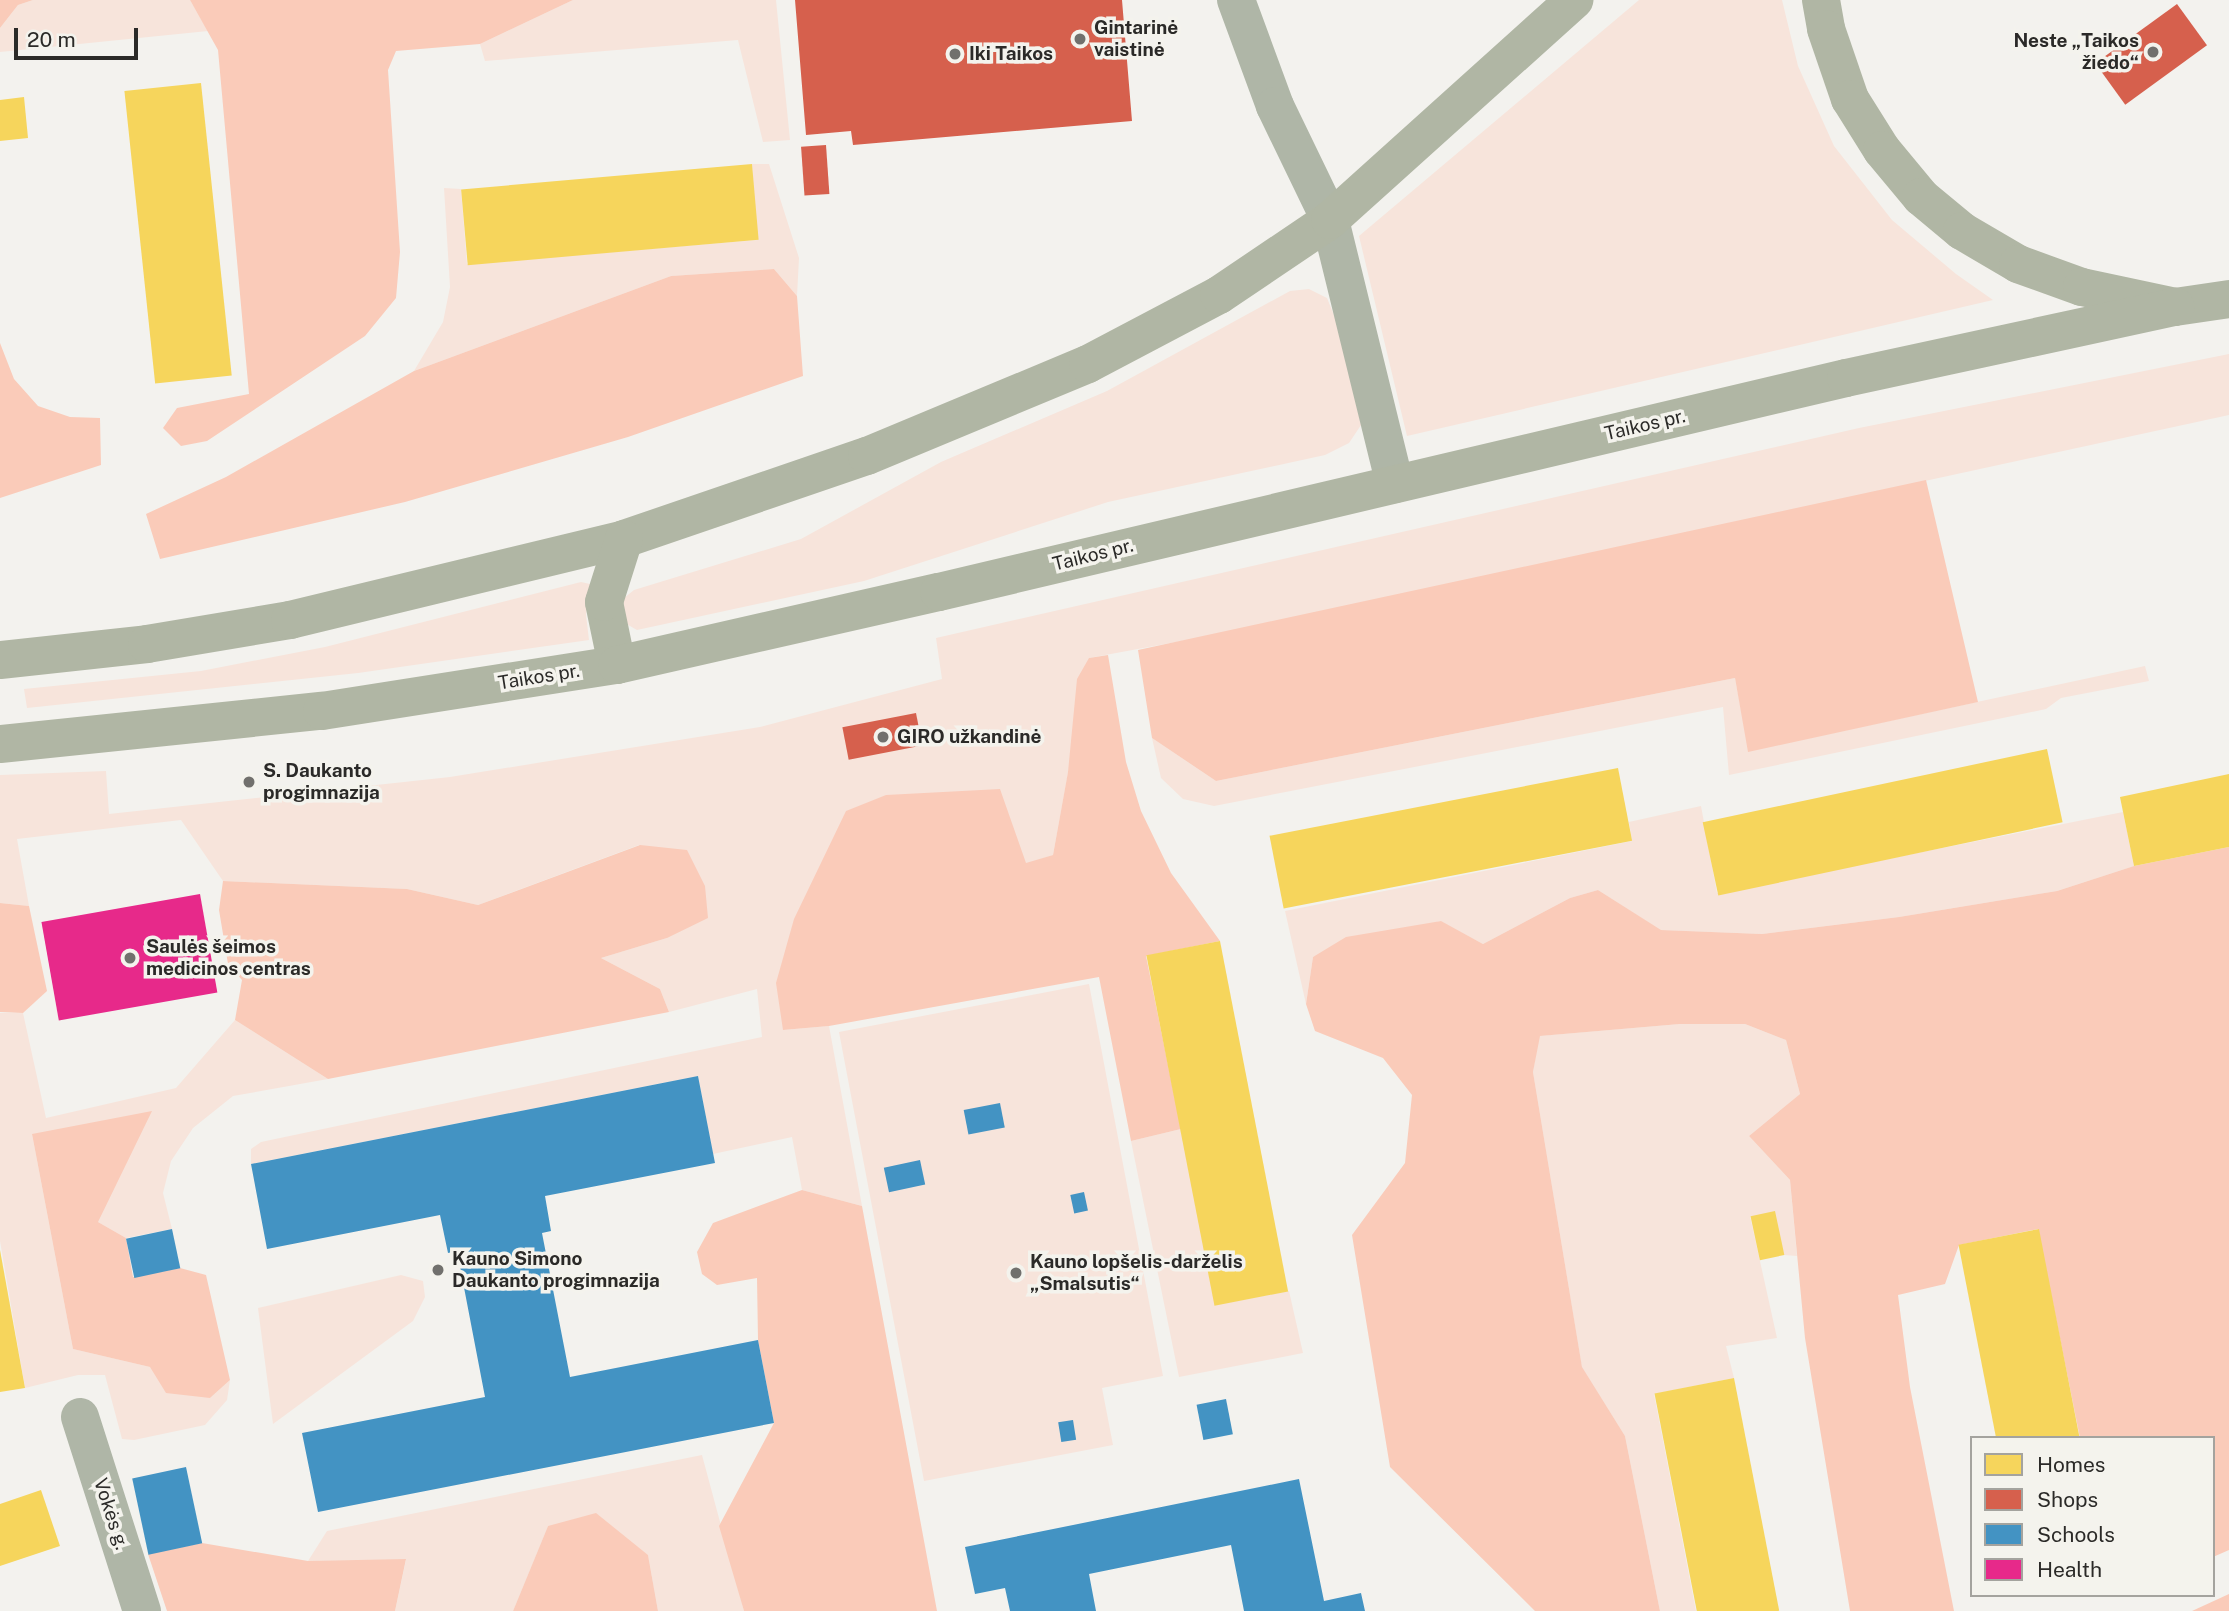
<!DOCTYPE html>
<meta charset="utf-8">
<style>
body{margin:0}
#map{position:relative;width:2229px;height:1611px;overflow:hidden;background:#f3f2ee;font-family:"Public Sans",sans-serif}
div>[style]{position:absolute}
.green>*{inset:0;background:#f7e4db}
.forest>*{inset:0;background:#facbb9}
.homes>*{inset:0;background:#f6d55c;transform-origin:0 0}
.shops>*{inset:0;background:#d6604d;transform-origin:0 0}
.schools>*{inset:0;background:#4393c3;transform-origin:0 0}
.health>*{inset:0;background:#e7298a;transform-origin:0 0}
.minor>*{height:38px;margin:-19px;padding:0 19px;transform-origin:19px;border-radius:19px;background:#afb6a7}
.major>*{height:38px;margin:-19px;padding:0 19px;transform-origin:19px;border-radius:19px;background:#b0b6a4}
.dots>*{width:19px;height:19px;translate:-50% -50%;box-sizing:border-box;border:4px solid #f4f3ed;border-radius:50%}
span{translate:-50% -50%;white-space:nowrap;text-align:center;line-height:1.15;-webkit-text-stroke:7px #f4f3ed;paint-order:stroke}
.poi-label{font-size:19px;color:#2b2a28;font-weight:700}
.left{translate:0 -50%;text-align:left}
.right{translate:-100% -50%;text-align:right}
.street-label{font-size:19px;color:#2b2a28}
.legend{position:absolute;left:1970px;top:1436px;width:245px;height:161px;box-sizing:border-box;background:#f4f3ed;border:2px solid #a4a39e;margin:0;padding:9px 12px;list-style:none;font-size:21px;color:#2b2a28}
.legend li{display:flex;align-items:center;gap:14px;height:35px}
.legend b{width:35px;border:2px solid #a4a39e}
.scale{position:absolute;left:14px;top:28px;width:124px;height:32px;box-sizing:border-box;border:4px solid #2b2a28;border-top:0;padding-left:9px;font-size:21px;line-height:24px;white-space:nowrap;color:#2b2a28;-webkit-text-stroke:5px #f4f3ed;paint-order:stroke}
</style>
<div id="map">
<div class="green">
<div style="clip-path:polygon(33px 0,190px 0,208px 31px,0 52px,0 28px,18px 5px)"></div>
<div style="clip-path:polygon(573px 0,776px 0,790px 140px,763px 142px,738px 40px,485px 61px,480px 44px)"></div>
<div style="clip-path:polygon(1639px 0,1782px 0,1798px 66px,1834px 146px,1892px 220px,1956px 274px,1993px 300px,1407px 436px,1359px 236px)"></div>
<div style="clip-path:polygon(752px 164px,769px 164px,799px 258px,797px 296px,774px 269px,671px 276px,414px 371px,443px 322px,450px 287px,444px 188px,461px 189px,467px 264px,757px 240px)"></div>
<div style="clip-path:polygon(1309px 289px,1327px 298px,1338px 325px,1361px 425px,1349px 443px,1325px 455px,1108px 502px,864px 581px,637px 630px,623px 622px,619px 602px,634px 590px,801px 539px,941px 462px,1107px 391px,1290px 291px)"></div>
<div style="clip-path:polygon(2229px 354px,2229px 415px,1225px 633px,1089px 658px,1053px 855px,1026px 864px,783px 1030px,829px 1026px,862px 1206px,802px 1190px,792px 1137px,713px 1154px,698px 1076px,251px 1164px,251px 1149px,261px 1142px,762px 1037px,757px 989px,669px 1012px,660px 989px,601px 958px,667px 938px,639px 845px,478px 905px,407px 889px,223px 881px,181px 820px,17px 839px,29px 906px,0 903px,0 775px,106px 771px,109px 814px,450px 777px,760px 727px,942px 679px,936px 638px,1859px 428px)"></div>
<div style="clip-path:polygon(581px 582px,590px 584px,586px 615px,589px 640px,358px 673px,27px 708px,24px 689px,201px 671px,325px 647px)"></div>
<div style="clip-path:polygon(2145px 666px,2149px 681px,2061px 698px,2046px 709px,1729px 775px,1723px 707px,1214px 806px,1183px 799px,1161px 778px,1152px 738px,1216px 781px,1735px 678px,1749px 751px)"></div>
<div style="clip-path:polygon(1701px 806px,1717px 893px,2123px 812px,2134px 866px,2057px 891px,1899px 917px,1762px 934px,1660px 930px,1598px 890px,1570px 898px,1483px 944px,1440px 921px,1313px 957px,1306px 1004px,1285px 911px,1632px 841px,1629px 822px)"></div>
<div style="clip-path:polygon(1089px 984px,1163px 1376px,1102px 1388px,1113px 1445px,924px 1481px,839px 1032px)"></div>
<div style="clip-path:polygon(0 1013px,23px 1013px,46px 1118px,176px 1088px,235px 1020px,328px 1079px,233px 1096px,193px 1128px,171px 1161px,163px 1193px,172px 1229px,126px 1238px,98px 1222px,32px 1134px,73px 1349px,150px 1367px,210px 1398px,230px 1380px,227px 1400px,205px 1425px,134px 1440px,122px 1439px,105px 1375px,78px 1375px,25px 1388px,0 1241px)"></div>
<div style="clip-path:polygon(1680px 1024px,1745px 1024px,1786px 1040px,1800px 1094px,1749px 1136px,1790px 1180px,1797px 1256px,1784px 1255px,1750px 1216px,1777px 1338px,1726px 1346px,1734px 1378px,1654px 1394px,1696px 1611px,1660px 1611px,1625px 1436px,1582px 1368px,1533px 1072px,1539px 1036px)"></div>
<div style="clip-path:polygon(1181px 1129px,1215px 1305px,1289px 1291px,1303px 1353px,1179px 1377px,1131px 1141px)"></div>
<div style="clip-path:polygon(401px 1275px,423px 1281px,425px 1297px,413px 1321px,273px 1424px,258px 1308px)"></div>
<div style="clip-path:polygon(702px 1455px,744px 1611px,658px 1611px,648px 1555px,548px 1526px,513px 1611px,395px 1611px,406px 1560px,308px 1561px,327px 1531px)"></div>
</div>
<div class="forest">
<div style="clip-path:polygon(0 0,33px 0,18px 5px,0 28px)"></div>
<div style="clip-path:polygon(190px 0,573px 0,480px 44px,396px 51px,388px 70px,400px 252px,396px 298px,365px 336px,207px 441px,181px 446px,163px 428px,177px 408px,249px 394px,218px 50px)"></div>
<div style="clip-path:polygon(774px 269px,797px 296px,803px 376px,628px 437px,405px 502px,160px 559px,146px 514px,226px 477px,414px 371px,671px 276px)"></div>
<div style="clip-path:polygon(0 343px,14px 379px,38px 406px,70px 417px,100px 418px,101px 465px,0 498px)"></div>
<div style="clip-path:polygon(1926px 480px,1978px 702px,1748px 752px,1735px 678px,1216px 781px,1152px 738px,1138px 650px)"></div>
<div style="clip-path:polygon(1108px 655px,1126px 762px,1141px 811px,1171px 873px,1220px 941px,1146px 956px,1181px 1129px,1131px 1141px,1099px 977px,829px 1026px,783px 1030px,776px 983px,794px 919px,846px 811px,886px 795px,1000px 789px,1026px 863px,1053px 855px,1068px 772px,1077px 679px,1089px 658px)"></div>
<div style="clip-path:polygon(640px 845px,687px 850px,705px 886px,708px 918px,667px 938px,601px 958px,660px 989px,669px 1012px,328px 1079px,235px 1020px,242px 980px,228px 964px,219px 910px,223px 881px,407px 889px,478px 905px)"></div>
<div style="clip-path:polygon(2229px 847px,2229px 1550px,2213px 1557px,2213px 1438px,2080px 1438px,2038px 1229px,1959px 1245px,1945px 1284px,1898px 1295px,1910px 1387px,1954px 1611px,1850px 1611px,1805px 1338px,1790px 1180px,1749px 1136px,1800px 1094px,1786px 1040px,1745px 1024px,1680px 1024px,1540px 1036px,1533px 1072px,1582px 1367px,1625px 1436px,1660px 1611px,1535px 1611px,1390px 1467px,1352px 1235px,1405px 1163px,1412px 1095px,1383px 1058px,1315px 1031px,1306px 1004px,1313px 957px,1346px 937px,1441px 921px,1483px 944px,1570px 898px,1598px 890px,1661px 930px,1762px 934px,1899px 917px,2057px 891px,2134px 866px)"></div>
<div style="clip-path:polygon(0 903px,29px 906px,47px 991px,23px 1013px,0 1012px)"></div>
<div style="clip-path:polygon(152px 1111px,98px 1222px,126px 1238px,133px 1277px,180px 1268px,206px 1275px,230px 1380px,210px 1398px,166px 1393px,150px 1367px,73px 1349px,32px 1134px)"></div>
<div style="clip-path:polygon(802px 1190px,862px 1206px,937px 1611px,744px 1611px,719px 1526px,774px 1423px,758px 1340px,757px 1278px,717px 1285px,702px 1274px,697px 1252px,713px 1223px)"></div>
<div style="clip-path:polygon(596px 1513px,648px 1555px,658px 1611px,513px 1611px,548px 1526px)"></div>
<div style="clip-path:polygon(202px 1543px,308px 1561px,406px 1559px,395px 1611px,167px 1611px,148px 1554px)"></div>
<div style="clip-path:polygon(2229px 1594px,2229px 1611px,2192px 1611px)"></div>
</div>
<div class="homes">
<div style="left:201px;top:83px;width:294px;height:77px;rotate:84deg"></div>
<div style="clip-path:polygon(24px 97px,28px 138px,0 141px,0 100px)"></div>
<div style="left:752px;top:164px;width:76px;height:292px;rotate:85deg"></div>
<div style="left:2047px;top:749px;width:75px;height:352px;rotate:78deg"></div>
<div style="left:1618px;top:768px;width:74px;height:355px;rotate:79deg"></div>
<div style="clip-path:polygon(2229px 774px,2229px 847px,2134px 866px,2120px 797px)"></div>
<div style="left:1220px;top:941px;width:357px;height:75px;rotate:79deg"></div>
<div style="left:1775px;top:1211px;width:45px;height:25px;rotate:78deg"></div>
<div style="left:2039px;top:1229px;width:213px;height:82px;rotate:79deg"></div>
<div style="clip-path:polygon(0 1250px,25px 1388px,0 1392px)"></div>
<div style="left:1734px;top:1378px;width:237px;height:81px;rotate:79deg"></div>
<div style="clip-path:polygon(41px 1490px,60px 1546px,0 1566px,0 1504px)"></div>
</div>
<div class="shops">
<div style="clip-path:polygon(795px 0,1122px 0,1132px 121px,853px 145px,851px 131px,806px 135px)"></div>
<div style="left:2177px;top:4px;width:51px;height:101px;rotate:54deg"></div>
<div style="left:826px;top:145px;width:49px;height:25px;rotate:86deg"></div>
<div style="left:916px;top:713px;width:33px;height:75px;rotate:79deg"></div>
</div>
<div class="schools">
<div style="clip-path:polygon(698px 1076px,715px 1163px,545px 1196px,551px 1231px,542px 1233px,570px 1377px,758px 1340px,774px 1423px,318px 1512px,302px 1433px,485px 1397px,457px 1251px,448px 1253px,440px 1215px,267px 1249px,251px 1164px)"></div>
<div style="left:1000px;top:1103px;width:25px;height:37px;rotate:79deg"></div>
<div style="left:920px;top:1160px;width:25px;height:37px;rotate:78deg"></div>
<div style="left:1084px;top:1192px;width:19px;height:14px;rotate:78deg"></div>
<div style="left:172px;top:1229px;width:40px;height:47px;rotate:78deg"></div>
<div style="left:1226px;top:1399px;width:36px;height:30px;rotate:79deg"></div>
<div style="left:1073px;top:1420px;width:20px;height:15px;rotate:81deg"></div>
<div style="left:186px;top:1467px;width:78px;height:55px;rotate:78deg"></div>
<div style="clip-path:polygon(1299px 1479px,1324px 1601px,1361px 1593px,1365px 1611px,1244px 1611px,1231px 1545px,1089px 1574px,1096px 1611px,1010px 1611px,1005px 1588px,975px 1594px,965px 1547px)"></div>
</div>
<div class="health">
<div style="left:200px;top:894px;width:100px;height:161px;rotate:80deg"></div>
</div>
<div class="minor">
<div style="left:1236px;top:0;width:113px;rotate:69.8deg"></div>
<div style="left:1275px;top:106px;width:127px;rotate:64.2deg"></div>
<div style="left:1330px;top:220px;width:272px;rotate:76.2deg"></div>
<div style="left:80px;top:1417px;width:204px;rotate:72.3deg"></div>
</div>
<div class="major">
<div style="left:1821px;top:0;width:29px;rotate:80deg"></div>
<div style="left:1826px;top:29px;width:74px;rotate:71.1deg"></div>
<div style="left:1850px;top:99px;width:60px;rotate:57.9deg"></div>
<div style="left:1882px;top:150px;width:61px;rotate:50.3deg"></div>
<div style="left:1921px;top:197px;width:53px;rotate:39.7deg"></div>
<div style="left:1962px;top:231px;width:65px;rotate:30.5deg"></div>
<div style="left:2018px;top:264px;width:68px;rotate:19.8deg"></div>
<div style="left:2082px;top:287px;width:95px;rotate:12.1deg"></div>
<div style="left:2175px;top:307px;width:55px;rotate:-8.4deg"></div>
<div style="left:0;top:660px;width:148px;rotate:-6.2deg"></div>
<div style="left:147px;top:644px;width:145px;rotate:-9.5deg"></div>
<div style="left:290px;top:620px;width:344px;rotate:-13.6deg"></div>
<div style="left:624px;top:539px;width:257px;rotate:-18.9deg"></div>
<div style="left:867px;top:456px;width:239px;rotate:-22.6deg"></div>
<div style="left:1088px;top:364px;width:148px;rotate:-27.8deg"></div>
<div style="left:1219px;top:295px;width:134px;rotate:-34deg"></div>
<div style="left:1330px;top:220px;width:329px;rotate:-42deg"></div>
<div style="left:617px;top:665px;width:64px;rotate:-101.7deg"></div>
<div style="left:604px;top:602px;width:66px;rotate:-72.4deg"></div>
<div style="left:0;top:744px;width:324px;rotate:-5.9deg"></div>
<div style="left:322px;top:711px;width:299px;rotate:-8.9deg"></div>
<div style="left:617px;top:665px;width:330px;rotate:-12.8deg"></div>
<div style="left:939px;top:592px;width:932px;rotate:-13.28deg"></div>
<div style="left:1846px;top:378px;width:337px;rotate:-12.2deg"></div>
</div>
<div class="dots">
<div style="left:1080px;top:39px;background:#71706d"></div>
<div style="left:2153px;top:52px;background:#71706d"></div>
<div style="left:955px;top:54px;background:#71706d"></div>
<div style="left:883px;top:737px;background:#71706d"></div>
<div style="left:249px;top:782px;background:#71706d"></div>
<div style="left:130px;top:958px;background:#71706d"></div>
<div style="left:438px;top:1270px;background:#71706d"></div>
<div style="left:1016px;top:1273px;background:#71706d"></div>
</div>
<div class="poi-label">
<span class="left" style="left:1094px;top:39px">Gintarinė<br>vaistinė</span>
<span class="right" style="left:2139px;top:52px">Neste „Taikos<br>žiedo“</span>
<span class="left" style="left:969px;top:54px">Iki Taikos</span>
<span class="left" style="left:897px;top:737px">GIRO užkandinė</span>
<span class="left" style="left:263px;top:782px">S. Daukanto<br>progimnazija</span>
<span class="left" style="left:146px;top:958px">Saulės šeimos<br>medicinos centras</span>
<span class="left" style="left:452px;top:1270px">Kauno Simono<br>Daukanto progimnazija</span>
<span class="left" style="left:1030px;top:1273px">Kauno lopšelis-darželis<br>„Smalsutis“</span>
</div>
<div class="street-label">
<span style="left:1645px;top:425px;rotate:-13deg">Taikos pr.</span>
<span style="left:1093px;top:555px;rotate:-14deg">Taikos pr.</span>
<span style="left:539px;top:677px;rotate:-9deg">Taikos pr.</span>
<span style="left:111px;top:1514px;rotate:72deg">Vokės g.</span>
</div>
<ul class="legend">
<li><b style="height:19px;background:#f6d55c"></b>Homes</li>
<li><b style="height:19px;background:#d6604d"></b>Shops</li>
<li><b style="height:19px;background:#4393c3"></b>Schools</li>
<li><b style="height:19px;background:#e7298a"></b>Health</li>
</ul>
<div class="scale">20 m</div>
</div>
